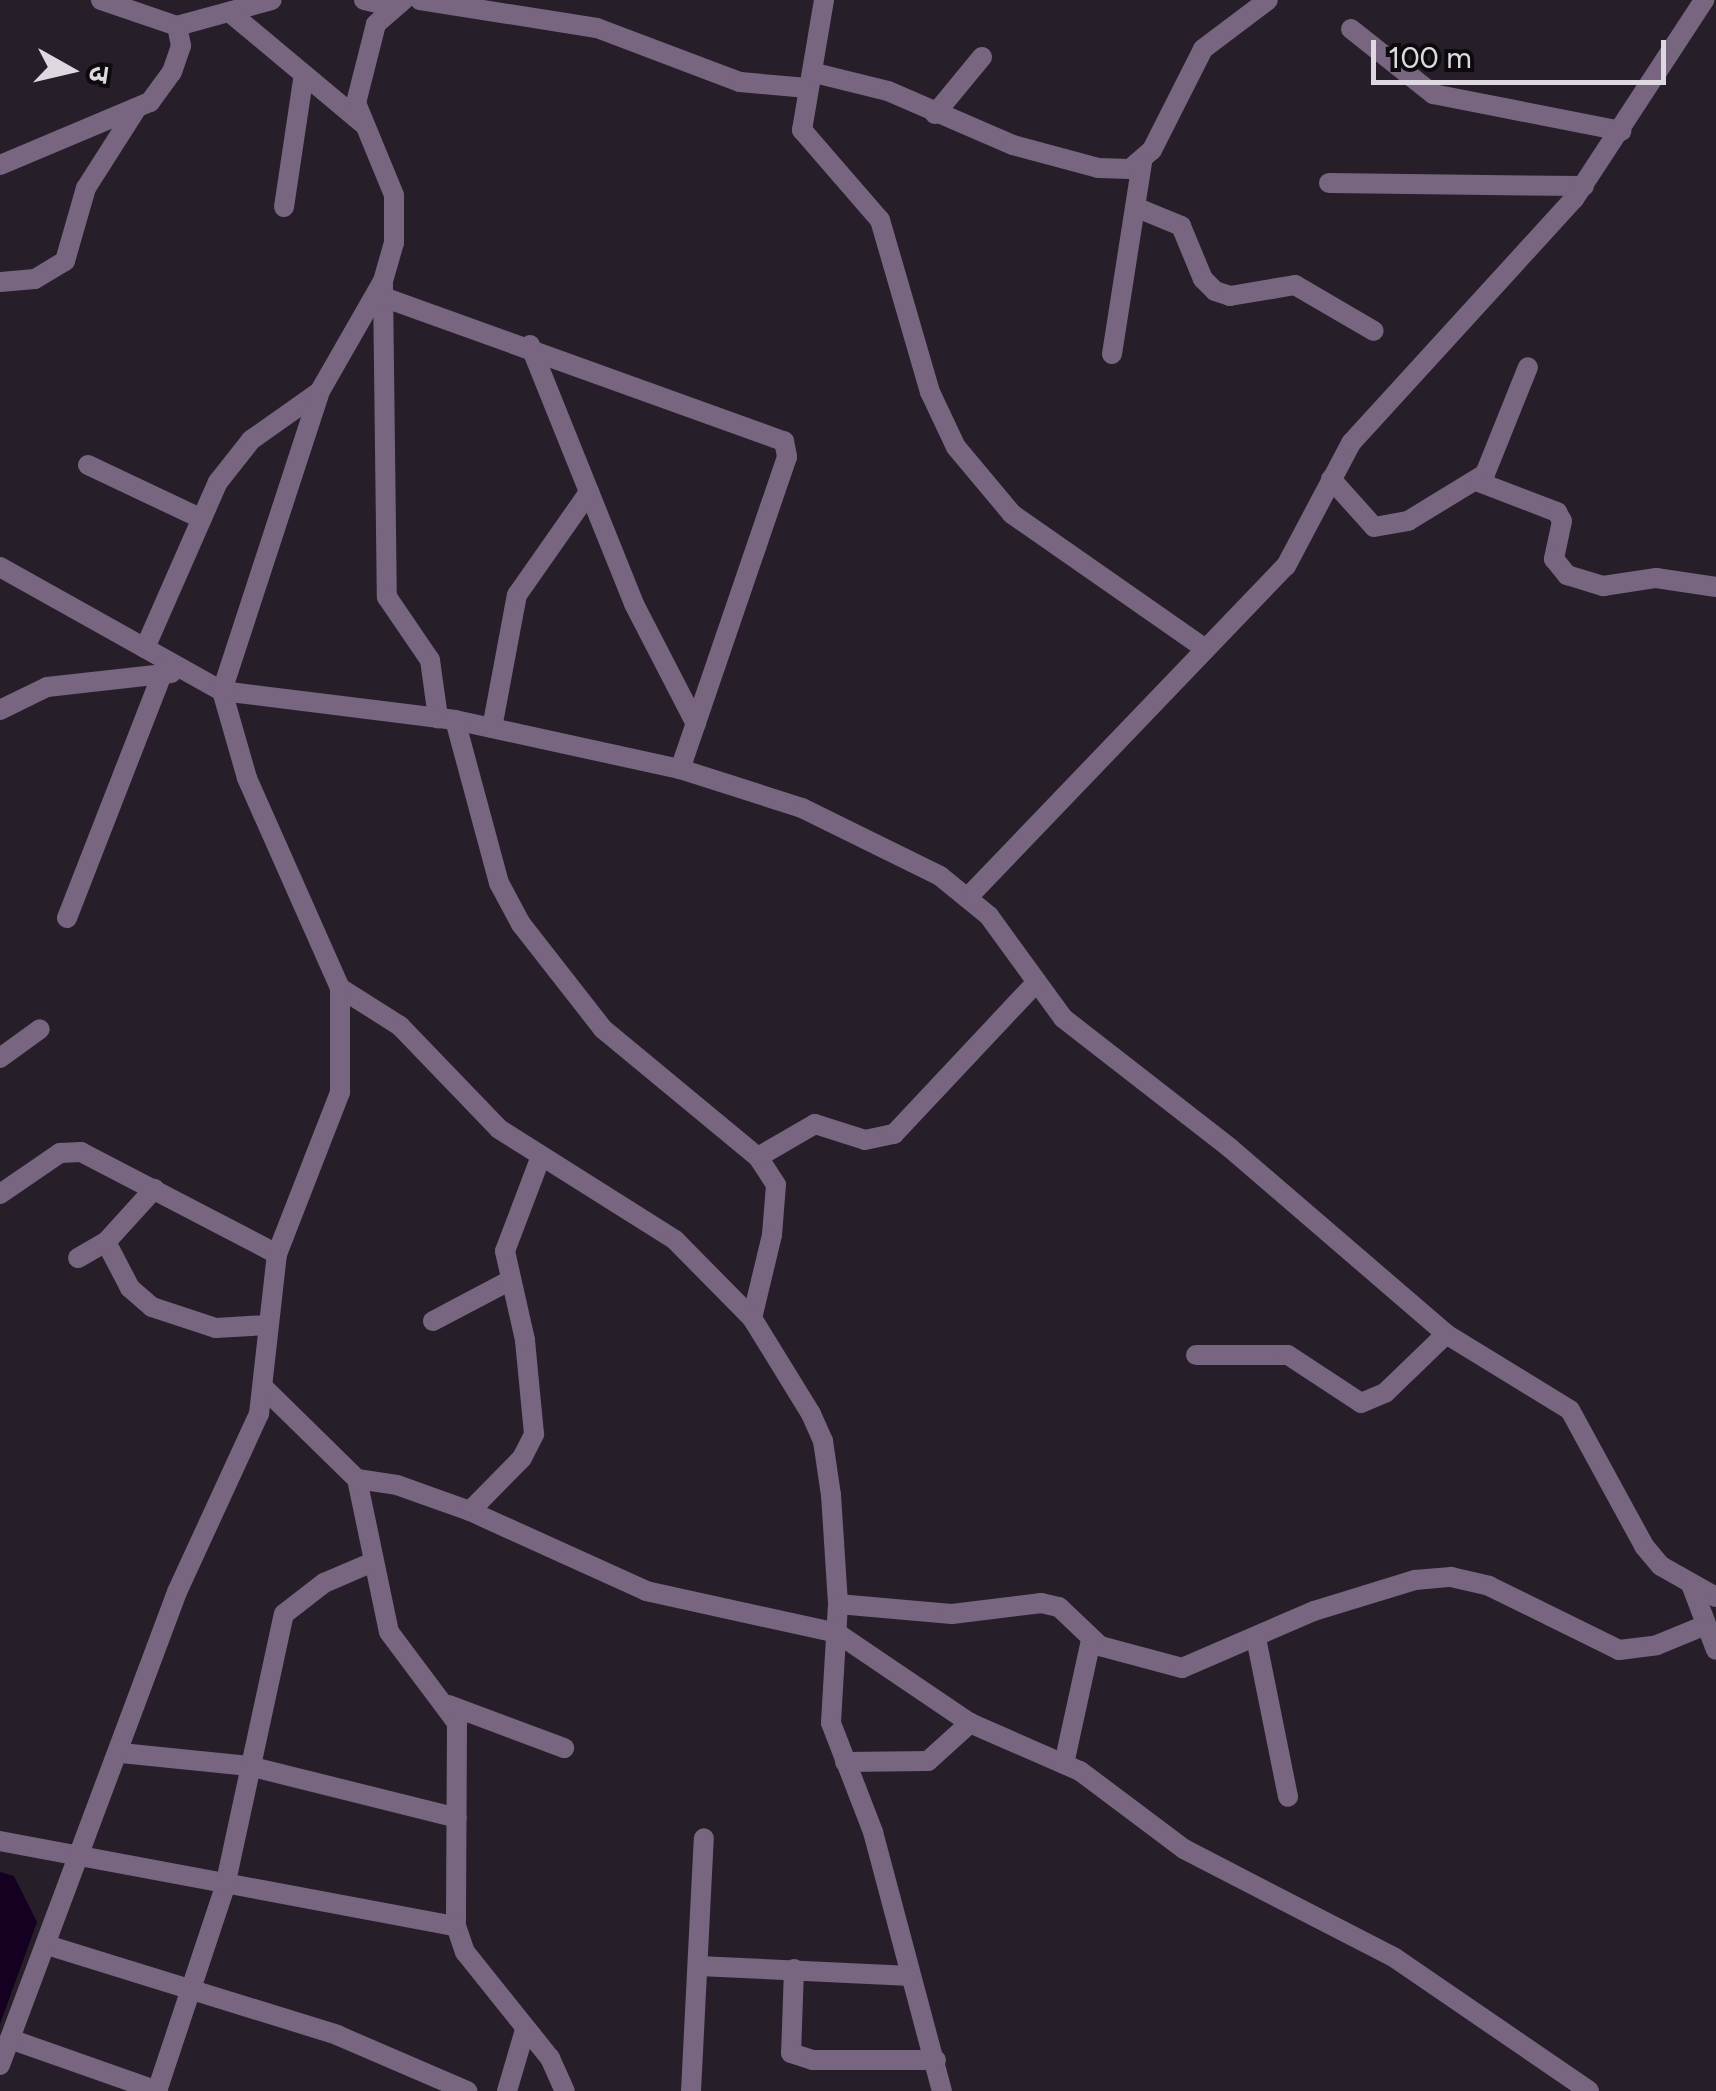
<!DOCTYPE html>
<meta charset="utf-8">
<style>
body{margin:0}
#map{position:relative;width:1716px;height:2091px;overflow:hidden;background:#261e29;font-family:Figtree,"Noto Sans Devanagari",sans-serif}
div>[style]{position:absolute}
.water>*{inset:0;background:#160021}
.street>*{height:20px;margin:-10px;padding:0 10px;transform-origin:10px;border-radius:10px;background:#786580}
span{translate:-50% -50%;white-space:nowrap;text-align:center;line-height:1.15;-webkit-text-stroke:8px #0d0a0e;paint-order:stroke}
.north{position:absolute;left:20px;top:20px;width:100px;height:100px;-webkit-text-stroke:8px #0d0a0e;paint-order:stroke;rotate:98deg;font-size:28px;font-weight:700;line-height:40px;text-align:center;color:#ded9e0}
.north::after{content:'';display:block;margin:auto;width:35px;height:45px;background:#ded9e0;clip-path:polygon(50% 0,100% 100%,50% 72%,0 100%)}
.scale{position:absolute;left:1371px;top:40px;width:295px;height:45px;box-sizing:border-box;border:5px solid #ded9e0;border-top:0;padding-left:12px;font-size:30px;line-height:35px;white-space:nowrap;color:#ded9e0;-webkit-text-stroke:8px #0d0a0e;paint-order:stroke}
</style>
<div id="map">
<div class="water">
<div style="clip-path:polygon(0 1872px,14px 1876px,37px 1922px,0 2024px)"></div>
</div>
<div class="street">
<div style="left:101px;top:0;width:80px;rotate:18.9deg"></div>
<div style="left:177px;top:26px;width:98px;rotate:-15.3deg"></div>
<div style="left:364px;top:0;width:31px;rotate:13deg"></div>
<div style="left:420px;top:0;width:179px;rotate:9deg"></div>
<div style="left:597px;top:28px;width:153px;rotate:20.7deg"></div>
<div style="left:740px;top:82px;width:67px;rotate:5.1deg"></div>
<div style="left:824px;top:0;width:132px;rotate:99.6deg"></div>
<div style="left:802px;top:130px;width:119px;rotate:49.1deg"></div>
<div style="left:880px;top:220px;width:179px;rotate:73.8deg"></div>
<div style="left:930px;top:392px;width:61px;rotate:64.7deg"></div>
<div style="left:956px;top:447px;width:87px;rotate:50.1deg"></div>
<div style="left:1012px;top:514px;width:234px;rotate:34.9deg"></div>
<div style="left:233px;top:15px;width:168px;rotate:39.9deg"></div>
<div style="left:1351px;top:29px;width:105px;rotate:38.4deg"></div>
<div style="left:1433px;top:94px;width:192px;rotate:11.1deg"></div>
<div style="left:815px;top:73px;width:75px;rotate:13.9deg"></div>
<div style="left:888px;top:91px;width:136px;rotate:23.4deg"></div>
<div style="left:1013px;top:145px;width:88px;rotate:15.1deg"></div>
<div style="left:1098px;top:168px;width:32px;rotate:2deg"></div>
<div style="left:1130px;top:169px;width:29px;rotate:-41deg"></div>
<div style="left:1152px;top:150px;width:113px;rotate:-63.2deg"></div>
<div style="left:1203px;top:49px;width:81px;rotate:-37deg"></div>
<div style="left:935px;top:114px;width:74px;rotate:-50.5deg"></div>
<div style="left:0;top:165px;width:163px;rotate:-22.8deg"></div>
<div style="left:150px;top:102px;width:37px;rotate:-54deg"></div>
<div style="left:172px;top:72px;width:28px;rotate:-71deg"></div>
<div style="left:181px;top:46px;width:20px;rotate:-101deg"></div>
<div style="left:1329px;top:183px;width:255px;rotate:0.7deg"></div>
<div style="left:284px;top:207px;width:128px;rotate:-81.5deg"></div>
<div style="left:1135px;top:207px;width:50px;rotate:22.4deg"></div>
<div style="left:1181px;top:226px;width:57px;rotate:67.5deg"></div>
<div style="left:1203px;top:279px;width:17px;rotate:45deg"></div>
<div style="left:1215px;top:291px;width:16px;rotate:18deg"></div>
<div style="left:1230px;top:296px;width:66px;rotate:-9.6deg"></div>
<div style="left:1295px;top:285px;width:91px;rotate:30.2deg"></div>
<div style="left:0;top:282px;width:35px;rotate:-5deg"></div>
<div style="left:35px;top:279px;width:35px;rotate:-31deg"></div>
<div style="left:65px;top:261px;width:76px;rotate:-74deg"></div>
<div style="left:86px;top:188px;width:91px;rotate:-57.5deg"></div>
<div style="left:383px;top:285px;width:312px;rotate:89.3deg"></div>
<div style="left:387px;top:597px;width:76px;rotate:55.7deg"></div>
<div style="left:430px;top:660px;width:59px;rotate:82.1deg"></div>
<div style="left:383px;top:297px;width:426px;rotate:19.8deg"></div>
<div style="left:784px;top:441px;width:16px;rotate:79deg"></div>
<div style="left:787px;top:457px;width:330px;rotate:108.9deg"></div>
<div style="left:530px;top:345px;width:279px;rotate:68.1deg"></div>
<div style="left:634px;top:604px;width:135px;rotate:62.7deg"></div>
<div style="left:1112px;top:354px;width:194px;rotate:-81.1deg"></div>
<div style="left:88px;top:465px;width:124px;rotate:25.3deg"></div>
<div style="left:1331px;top:479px;width:64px;rotate:48.1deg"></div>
<div style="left:1374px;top:527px;width:35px;rotate:-10deg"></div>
<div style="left:1408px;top:521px;width:90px;rotate:-31.4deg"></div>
<div style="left:1485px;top:474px;width:115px;rotate:-68.1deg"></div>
<div style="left:1476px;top:481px;width:87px;rotate:20.9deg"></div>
<div style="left:1557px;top:512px;width:10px;rotate:61deg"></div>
<div style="left:1562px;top:521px;width:39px;rotate:102deg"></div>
<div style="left:1554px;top:559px;width:21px;rotate:51deg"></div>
<div style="left:1567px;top:575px;width:38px;rotate:17deg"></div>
<div style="left:1603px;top:586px;width:54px;rotate:-8.6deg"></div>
<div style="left:1656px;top:578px;width:61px;rotate:8.5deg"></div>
<div style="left:0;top:567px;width:254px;rotate:29.2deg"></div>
<div style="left:222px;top:691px;width:235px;rotate:7.1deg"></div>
<div style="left:455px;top:720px;width:230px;rotate:12.3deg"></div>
<div style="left:680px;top:769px;width:128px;rotate:17.7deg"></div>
<div style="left:802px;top:808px;width:154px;rotate:26.2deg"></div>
<div style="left:940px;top:876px;width:63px;rotate:39.2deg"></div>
<div style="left:989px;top:916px;width:126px;rotate:54deg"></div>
<div style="left:1063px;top:1018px;width:212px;rotate:37.9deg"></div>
<div style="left:1230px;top:1148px;width:285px;rotate:40.7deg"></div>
<div style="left:1446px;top:1334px;width:145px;rotate:31.5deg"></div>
<div style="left:1570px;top:1410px;width:155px;rotate:61.4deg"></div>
<div style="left:1644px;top:1546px;width:26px;rotate:50deg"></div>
<div style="left:1661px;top:1566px;width:63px;rotate:29.4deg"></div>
<div style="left:145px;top:648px;width:181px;rotate:-66.3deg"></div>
<div style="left:218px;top:482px;width:53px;rotate:-51.8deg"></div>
<div style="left:251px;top:440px;width:83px;rotate:-35.2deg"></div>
<div style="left:0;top:710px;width:52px;rotate:-26.1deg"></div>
<div style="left:47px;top:687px;width:125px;rotate:-6.4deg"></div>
<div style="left:455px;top:720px;width:169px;rotate:74.9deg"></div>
<div style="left:499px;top:883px;width:47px;rotate:61.8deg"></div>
<div style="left:521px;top:924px;width:133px;rotate:52deg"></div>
<div style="left:603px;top:1029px;width:201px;rotate:39.6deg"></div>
<div style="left:758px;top:1157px;width:33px;rotate:57deg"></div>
<div style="left:776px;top:1185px;width:50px;rotate:94.6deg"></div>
<div style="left:772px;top:1235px;width:85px;rotate:103.5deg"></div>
<div style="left:492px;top:728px;width:135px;rotate:-79.4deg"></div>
<div style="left:517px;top:595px;width:126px;rotate:-55deg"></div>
<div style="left:970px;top:895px;width:456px;rotate:-46.2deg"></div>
<div style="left:1286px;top:566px;width:139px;rotate:-62.1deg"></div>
<div style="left:1351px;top:443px;width:331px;rotate:-47.6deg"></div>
<div style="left:1574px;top:199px;width:238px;rotate:-56.8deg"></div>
<div style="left:67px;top:918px;width:262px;rotate:-68.7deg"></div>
<div style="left:340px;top:988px;width:71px;rotate:32.3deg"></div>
<div style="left:400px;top:1026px;width:143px;rotate:46.1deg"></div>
<div style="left:499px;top:1129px;width:208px;rotate:32.2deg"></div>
<div style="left:675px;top:1240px;width:110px;rotate:45.4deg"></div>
<div style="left:752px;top:1318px;width:113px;rotate:58.4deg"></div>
<div style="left:811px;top:1414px;width:30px;rotate:66deg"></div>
<div style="left:823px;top:1441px;width:55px;rotate:81.6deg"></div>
<div style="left:831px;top:1495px;width:109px;rotate:86.3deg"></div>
<div style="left:838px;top:1604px;width:119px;rotate:93.4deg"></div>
<div style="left:831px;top:1723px;width:117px;rotate:68.9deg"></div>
<div style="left:873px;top:1832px;width:268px;rotate:75.1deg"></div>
<div style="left:0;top:1058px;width:49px;rotate:-35.9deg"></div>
<div style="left:758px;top:1157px;width:66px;rotate:-30.1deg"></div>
<div style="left:815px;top:1124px;width:52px;rotate:17.7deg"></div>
<div style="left:865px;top:1140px;width:30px;rotate:-12deg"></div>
<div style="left:894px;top:1134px;width:204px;rotate:-46.8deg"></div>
<div style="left:0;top:1194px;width:73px;rotate:-34.3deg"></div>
<div style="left:60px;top:1153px;width:21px;rotate:-3deg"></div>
<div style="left:81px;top:1152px;width:221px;rotate:27.5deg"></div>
<div style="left:106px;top:1242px;width:52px;rotate:62.4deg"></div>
<div style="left:130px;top:1288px;width:29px;rotate:41deg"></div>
<div style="left:152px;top:1307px;width:67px;rotate:18.2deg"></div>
<div style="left:216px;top:1328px;width:51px;rotate:-3.4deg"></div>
<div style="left:78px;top:1258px;width:32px;rotate:-30deg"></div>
<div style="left:106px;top:1242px;width:72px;rotate:-47.8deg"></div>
<div style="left:433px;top:1321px;width:84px;rotate:-27.8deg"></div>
<div style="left:1196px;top:1355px;width:92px"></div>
<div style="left:1288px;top:1355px;width:87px;rotate:33.3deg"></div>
<div style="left:1361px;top:1403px;width:26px;rotate:-23deg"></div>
<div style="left:1385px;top:1393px;width:85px;rotate:-44deg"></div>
<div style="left:266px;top:1390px;width:127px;rotate:44.4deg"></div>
<div style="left:357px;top:1479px;width:156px;rotate:78.2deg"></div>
<div style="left:389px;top:1632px;width:114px;rotate:53.2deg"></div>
<div style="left:457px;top:1723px;width:203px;rotate:90.3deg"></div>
<div style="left:456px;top:1926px;width:28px;rotate:71deg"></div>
<div style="left:465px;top:1952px;width:136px;rotate:51.3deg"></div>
<div style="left:550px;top:2058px;width:36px;rotate:66deg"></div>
<div style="left:357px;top:1479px;width:40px;rotate:8.5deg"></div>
<div style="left:397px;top:1485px;width:77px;rotate:19.6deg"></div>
<div style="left:470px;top:1511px;width:193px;rotate:24.4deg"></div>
<div style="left:646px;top:1591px;width:196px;rotate:12.4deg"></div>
<div style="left:837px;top:1633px;width:161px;rotate:34.1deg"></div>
<div style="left:970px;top:1723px;width:120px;rotate:23.6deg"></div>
<div style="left:1080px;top:1771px;width:130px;rotate:36.9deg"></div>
<div style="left:1184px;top:1849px;width:237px;rotate:27.3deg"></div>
<div style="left:1395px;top:1958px;width:235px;rotate:34.4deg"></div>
<div style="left:470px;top:1511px;width:74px;rotate:-45.5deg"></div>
<div style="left:522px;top:1458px;width:27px;rotate:-63deg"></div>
<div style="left:534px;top:1434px;width:94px;rotate:-95.5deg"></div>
<div style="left:525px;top:1340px;width:91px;rotate:-102.7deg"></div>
<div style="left:505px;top:1251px;width:98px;rotate:-69.2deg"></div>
<div style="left:1692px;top:1587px;width:67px;rotate:69.1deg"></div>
<div style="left:838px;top:1604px;width:114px;rotate:5deg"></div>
<div style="left:952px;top:1614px;width:90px;rotate:-7deg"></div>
<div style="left:1041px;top:1603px;width:18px;rotate:13deg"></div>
<div style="left:1059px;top:1607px;width:57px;rotate:43.6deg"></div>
<div style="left:1100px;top:1646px;width:85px;rotate:15deg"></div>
<div style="left:1182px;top:1668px;width:144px;rotate:-23.4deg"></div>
<div style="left:1314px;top:1611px;width:106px;rotate:-17.1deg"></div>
<div style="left:1415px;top:1580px;width:36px;rotate:-5deg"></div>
<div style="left:1451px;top:1577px;width:39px;rotate:13deg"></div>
<div style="left:1489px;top:1586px;width:145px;rotate:26.2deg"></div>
<div style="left:1619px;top:1650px;width:38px;rotate:-7deg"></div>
<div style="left:1657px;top:1645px;width:50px;rotate:-22.4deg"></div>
<div style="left:1256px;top:1638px;width:162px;rotate:78.6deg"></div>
<div style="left:449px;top:1705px;width:123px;rotate:20.5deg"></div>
<div style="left:121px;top:1753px;width:129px;rotate:5.8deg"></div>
<div style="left:249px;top:1766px;width:214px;rotate:14deg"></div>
<div style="left:845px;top:1762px;width:83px;rotate:-0.7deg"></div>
<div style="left:928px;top:1761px;width:57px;rotate:-42.1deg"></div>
<div style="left:1064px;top:1764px;width:127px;rotate:-77.7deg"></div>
<div style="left:0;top:1841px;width:464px;rotate:10.6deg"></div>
<div style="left:47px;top:1945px;width:304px;rotate:17.2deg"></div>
<div style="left:337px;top:2035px;width:142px;rotate:23.3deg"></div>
<div style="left:698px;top:1966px;width:213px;rotate:2.7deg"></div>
<div style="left:794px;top:1969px;width:84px;rotate:92deg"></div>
<div style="left:791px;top:2053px;width:22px;rotate:18deg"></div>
<div style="left:812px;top:2060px;width:124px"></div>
<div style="left:10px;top:2039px;width:157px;rotate:19.4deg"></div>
<div style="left:0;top:2065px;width:505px;rotate:-69.48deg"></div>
<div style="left:177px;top:1592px;width:196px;rotate:-65.3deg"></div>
<div style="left:259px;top:1414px;width:161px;rotate:-83.6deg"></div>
<div style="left:277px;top:1254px;width:174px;rotate:-68.7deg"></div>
<div style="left:340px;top:1092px;width:104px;rotate:-90deg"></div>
<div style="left:340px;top:988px;width:230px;rotate:-113.9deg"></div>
<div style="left:247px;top:778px;width:91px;rotate:-106deg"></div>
<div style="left:222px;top:691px;width:316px;rotate:-71.9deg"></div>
<div style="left:320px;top:391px;width:127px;rotate:-60.2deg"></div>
<div style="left:383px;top:281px;width:40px;rotate:-74deg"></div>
<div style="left:394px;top:243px;width:48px;rotate:-90deg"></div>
<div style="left:394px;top:195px;width:100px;rotate:-112.4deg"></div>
<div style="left:356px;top:103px;width:81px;rotate:-75.8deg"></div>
<div style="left:376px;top:24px;width:37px;rotate:-41deg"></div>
<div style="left:157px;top:2091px;width:216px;rotate:-71.6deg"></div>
<div style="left:225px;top:1886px;width:278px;rotate:-77.8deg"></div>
<div style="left:284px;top:1614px;width:51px;rotate:-37.8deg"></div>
<div style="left:324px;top:1583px;width:53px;rotate:-23.2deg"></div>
<div style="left:507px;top:2091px;width:64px;rotate:-73.6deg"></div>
<div style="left:691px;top:2091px;width:253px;rotate:-87.1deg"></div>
</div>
<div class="north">उ</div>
<div class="scale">100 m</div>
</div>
